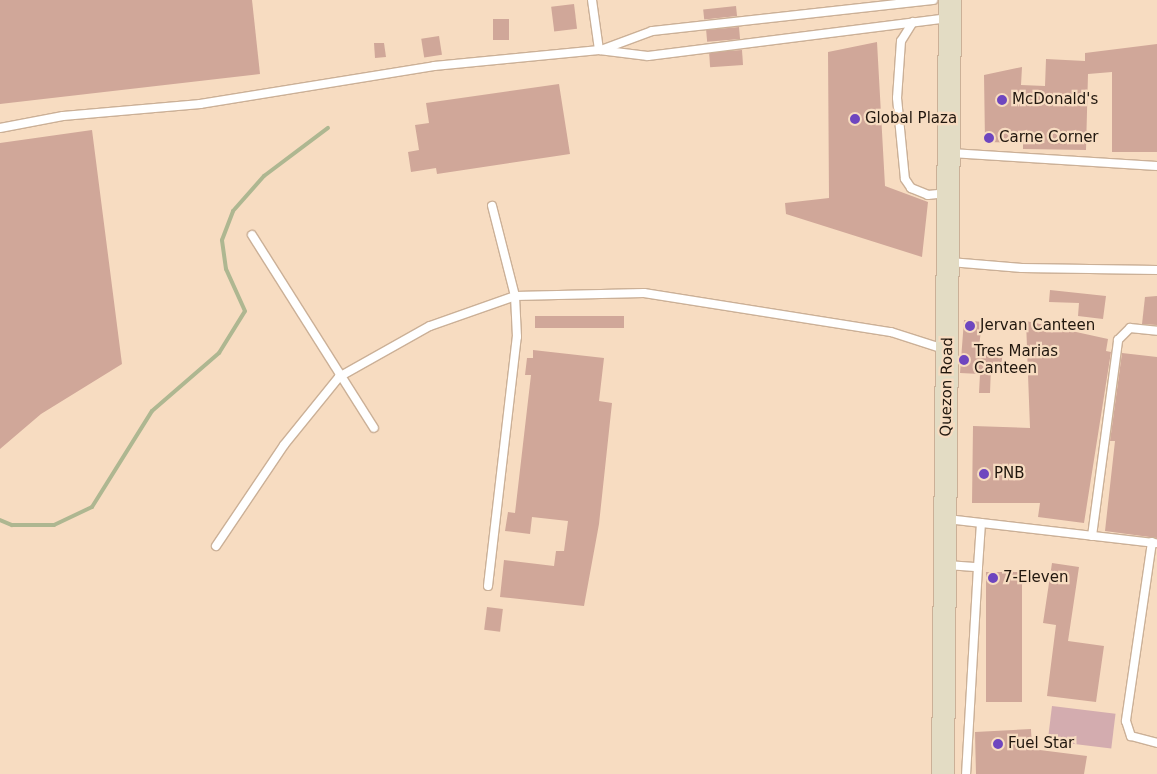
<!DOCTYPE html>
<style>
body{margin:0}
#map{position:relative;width:1157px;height:774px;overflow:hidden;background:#f7dcc1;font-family:"DejaVu Sans",sans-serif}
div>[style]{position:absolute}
.green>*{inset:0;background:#d3acaf;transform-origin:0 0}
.stream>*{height:4px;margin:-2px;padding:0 2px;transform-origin:2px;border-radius:2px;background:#aeb791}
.building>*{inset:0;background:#d0a799;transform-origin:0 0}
.roads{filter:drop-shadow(1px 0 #cbb097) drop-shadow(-1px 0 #cbb097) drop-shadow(0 1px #cbb097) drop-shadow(0 -1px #cbb097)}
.lane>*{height:8px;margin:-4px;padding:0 4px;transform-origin:4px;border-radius:4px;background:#fff}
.secondary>*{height:22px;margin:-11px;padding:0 11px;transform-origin:11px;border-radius:11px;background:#e3dcc4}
.dots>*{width:14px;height:14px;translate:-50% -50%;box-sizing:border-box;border:2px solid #f7dcc1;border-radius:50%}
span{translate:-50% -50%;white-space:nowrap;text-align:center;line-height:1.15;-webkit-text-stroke:4.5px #f7dcc1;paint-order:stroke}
.poi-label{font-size:15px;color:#21170e}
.left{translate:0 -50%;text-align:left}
.street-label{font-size:15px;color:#21170e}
</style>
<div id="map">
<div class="green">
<div style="left:1052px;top:706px;width:64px;height:35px;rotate:7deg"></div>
</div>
<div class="stream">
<div style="left:0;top:520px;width:13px;rotate:23deg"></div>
<div style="left:12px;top:525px;width:42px"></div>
<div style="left:54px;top:525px;width:42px;rotate:-25.3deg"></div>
<div style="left:92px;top:507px;width:113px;rotate:-58deg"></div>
<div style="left:152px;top:411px;width:89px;rotate:-40.9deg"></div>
<div style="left:219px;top:353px;width:49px;rotate:-58.2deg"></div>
<div style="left:245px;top:311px;width:46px;rotate:-114.3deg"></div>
<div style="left:226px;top:269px;width:29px;rotate:-98deg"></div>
<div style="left:222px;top:240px;width:31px;rotate:-69deg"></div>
<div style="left:233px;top:211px;width:47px;rotate:-48.5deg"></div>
<div style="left:264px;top:176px;width:80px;rotate:-36.9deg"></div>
</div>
<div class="building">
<div style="clip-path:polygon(0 0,252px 0,260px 74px,0 104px)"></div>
<div style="left:574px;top:4px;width:25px;height:23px;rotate:83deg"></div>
<div style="left:736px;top:6px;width:10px;height:33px;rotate:84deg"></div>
<div style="left:493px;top:19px;width:16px;height:21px"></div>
<div style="left:739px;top:27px;width:12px;height:33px;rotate:85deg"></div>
<div style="left:439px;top:36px;width:19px;height:18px;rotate:81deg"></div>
<div style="clip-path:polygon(877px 42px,885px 186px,928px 202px,922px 257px,786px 214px,785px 203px,829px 198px,828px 52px)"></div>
<div style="clip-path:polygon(374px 43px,384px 43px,386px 57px,375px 58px)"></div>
<div style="clip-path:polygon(1157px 44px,1157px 152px,1112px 152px,1112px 72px,1088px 74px,1086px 150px,1023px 149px,1023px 143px,985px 142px,984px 75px,1022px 67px,1021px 85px,1045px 86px,1046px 59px,1085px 61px,1085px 53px)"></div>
<div style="left:742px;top:50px;width:15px;height:33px;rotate:86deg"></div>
<div style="clip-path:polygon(559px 84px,570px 154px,437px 174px,436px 168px,411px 172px,408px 152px,419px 150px,415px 125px,429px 123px,426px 103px)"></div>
<div style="clip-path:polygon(92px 130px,122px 364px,41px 414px,0 449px,0 143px)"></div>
<div style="clip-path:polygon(1050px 290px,1106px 296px,1103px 319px,1078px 316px,1079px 303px,1049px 302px)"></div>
<div style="clip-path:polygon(1157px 296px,1157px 325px,1142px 324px,1145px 297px)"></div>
<div style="left:624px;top:316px;width:12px;height:89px;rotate:90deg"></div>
<div style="clip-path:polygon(964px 320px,982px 322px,979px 347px,1003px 350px,1001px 368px,991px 366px,990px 393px,979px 393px,980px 374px,960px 373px)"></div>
<div style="clip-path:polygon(1026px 321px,1108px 339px,1106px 351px,1111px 352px,1084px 523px,1038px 517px,1040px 503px,972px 503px,973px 426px,1030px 428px)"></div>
<div style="clip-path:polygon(533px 350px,604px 358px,599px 401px,612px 403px,599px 524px,584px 606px,500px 597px,504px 560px,554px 566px,556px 551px,564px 551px,568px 521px,532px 517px,530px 534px,505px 531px,508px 512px,515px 513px,531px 375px,525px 375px,527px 358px,533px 358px)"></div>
<div style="clip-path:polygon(1122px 353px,1157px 357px,1157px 538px,1105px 531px,1115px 441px,1110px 441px)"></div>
<div style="clip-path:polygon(1052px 563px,1079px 567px,1068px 641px,1104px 646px,1096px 702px,1047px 696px,1056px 625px,1043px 623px)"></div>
<div style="left:986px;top:572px;width:36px;height:130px"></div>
<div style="left:487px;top:607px;width:16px;height:23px;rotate:7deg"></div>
<div style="clip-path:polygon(1031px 729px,1032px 749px,1087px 756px,1084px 774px,976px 774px,975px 732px)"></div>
</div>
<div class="roads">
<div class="lane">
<div style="left:592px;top:0;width:50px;rotate:82deg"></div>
<div style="left:913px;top:22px;width:22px;rotate:122deg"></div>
<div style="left:901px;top:41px;width:57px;rotate:94deg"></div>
<div style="left:897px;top:98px;width:81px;rotate:84.4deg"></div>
<div style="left:905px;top:179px;width:11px;rotate:56deg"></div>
<div style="left:911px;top:188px;width:18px;rotate:22deg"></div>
<div style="left:928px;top:195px;width:18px;rotate:-6deg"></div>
<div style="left:601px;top:50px;width:54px;rotate:-20.4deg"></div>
<div style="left:652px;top:31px;width:283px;rotate:-6.3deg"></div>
<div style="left:0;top:128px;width:64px;rotate:-10.8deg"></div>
<div style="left:63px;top:116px;width:138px;rotate:-5deg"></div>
<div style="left:200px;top:104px;width:237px;rotate:-9.2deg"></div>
<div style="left:434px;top:66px;width:166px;rotate:-5.5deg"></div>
<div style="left:599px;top:50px;width:49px;rotate:7deg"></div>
<div style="left:648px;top:56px;width:301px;rotate:-7.2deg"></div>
<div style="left:951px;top:153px;width:206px;rotate:3.6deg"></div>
<div style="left:252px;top:235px;width:228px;rotate:57.7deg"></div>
<div style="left:950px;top:262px;width:72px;rotate:4.8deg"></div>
<div style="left:1022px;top:268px;width:135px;rotate:0.8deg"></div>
<div style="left:947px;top:519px;width:210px;rotate:6.6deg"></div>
<div style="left:1092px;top:536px;width:198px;rotate:-82.4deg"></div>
<div style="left:1118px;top:340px;width:17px;rotate:-45deg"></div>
<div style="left:1130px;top:328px;width:27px;rotate:6deg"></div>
<div style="left:1152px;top:542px;width:181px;rotate:98.3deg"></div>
<div style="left:1126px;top:721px;width:16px;rotate:72deg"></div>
<div style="left:1131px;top:736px;width:27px;rotate:15deg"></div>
<div style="left:216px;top:546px;width:122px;rotate:-56deg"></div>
<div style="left:284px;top:445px;width:87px;rotate:-51deg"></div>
<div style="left:339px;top:377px;width:104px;rotate:-29.3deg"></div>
<div style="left:430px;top:326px;width:90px;rotate:-19.4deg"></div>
<div style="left:515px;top:296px;width:129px;rotate:-1.3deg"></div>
<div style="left:644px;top:293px;width:250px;rotate:9deg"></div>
<div style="left:891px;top:332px;width:56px;rotate:17.8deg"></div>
<div style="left:947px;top:565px;width:31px;rotate:4deg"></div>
<div style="left:978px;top:567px;width:207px;rotate:93.3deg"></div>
<div style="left:978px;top:567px;width:44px;rotate:-86.1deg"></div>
<div style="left:488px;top:586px;width:251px;rotate:-83.4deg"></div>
<div style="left:517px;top:337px;width:41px;rotate:-92.8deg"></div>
<div style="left:515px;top:296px;width:93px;rotate:-104.3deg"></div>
</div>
<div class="secondary">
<div style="left:943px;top:774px;width:774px;rotate:-89.48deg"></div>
</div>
</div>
<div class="dots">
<div style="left:1002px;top:100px;background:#6e46bf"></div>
<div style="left:855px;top:119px;background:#6e46bf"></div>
<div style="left:989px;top:138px;background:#6e46bf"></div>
<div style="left:970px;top:326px;background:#6e46bf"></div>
<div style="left:964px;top:360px;background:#6e46bf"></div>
<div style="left:984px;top:474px;background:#6e46bf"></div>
<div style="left:993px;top:578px;background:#6e46bf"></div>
<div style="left:998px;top:744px;background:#6e46bf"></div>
</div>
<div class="poi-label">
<span class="left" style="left:1012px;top:100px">McDonald's</span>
<span class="left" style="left:865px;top:119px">Global Plaza</span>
<span class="left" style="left:999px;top:138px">Carne Corner</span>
<span class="left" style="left:980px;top:326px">Jervan Canteen</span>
<span class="left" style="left:974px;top:360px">Tres Marias<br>Canteen</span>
<span class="left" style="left:994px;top:474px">PNB</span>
<span class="left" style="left:1003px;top:578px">7-Eleven</span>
<span class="left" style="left:1008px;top:744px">Fuel Star</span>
</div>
<div class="street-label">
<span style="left:947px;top:387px;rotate:-89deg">Quezon Road</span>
</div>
</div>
